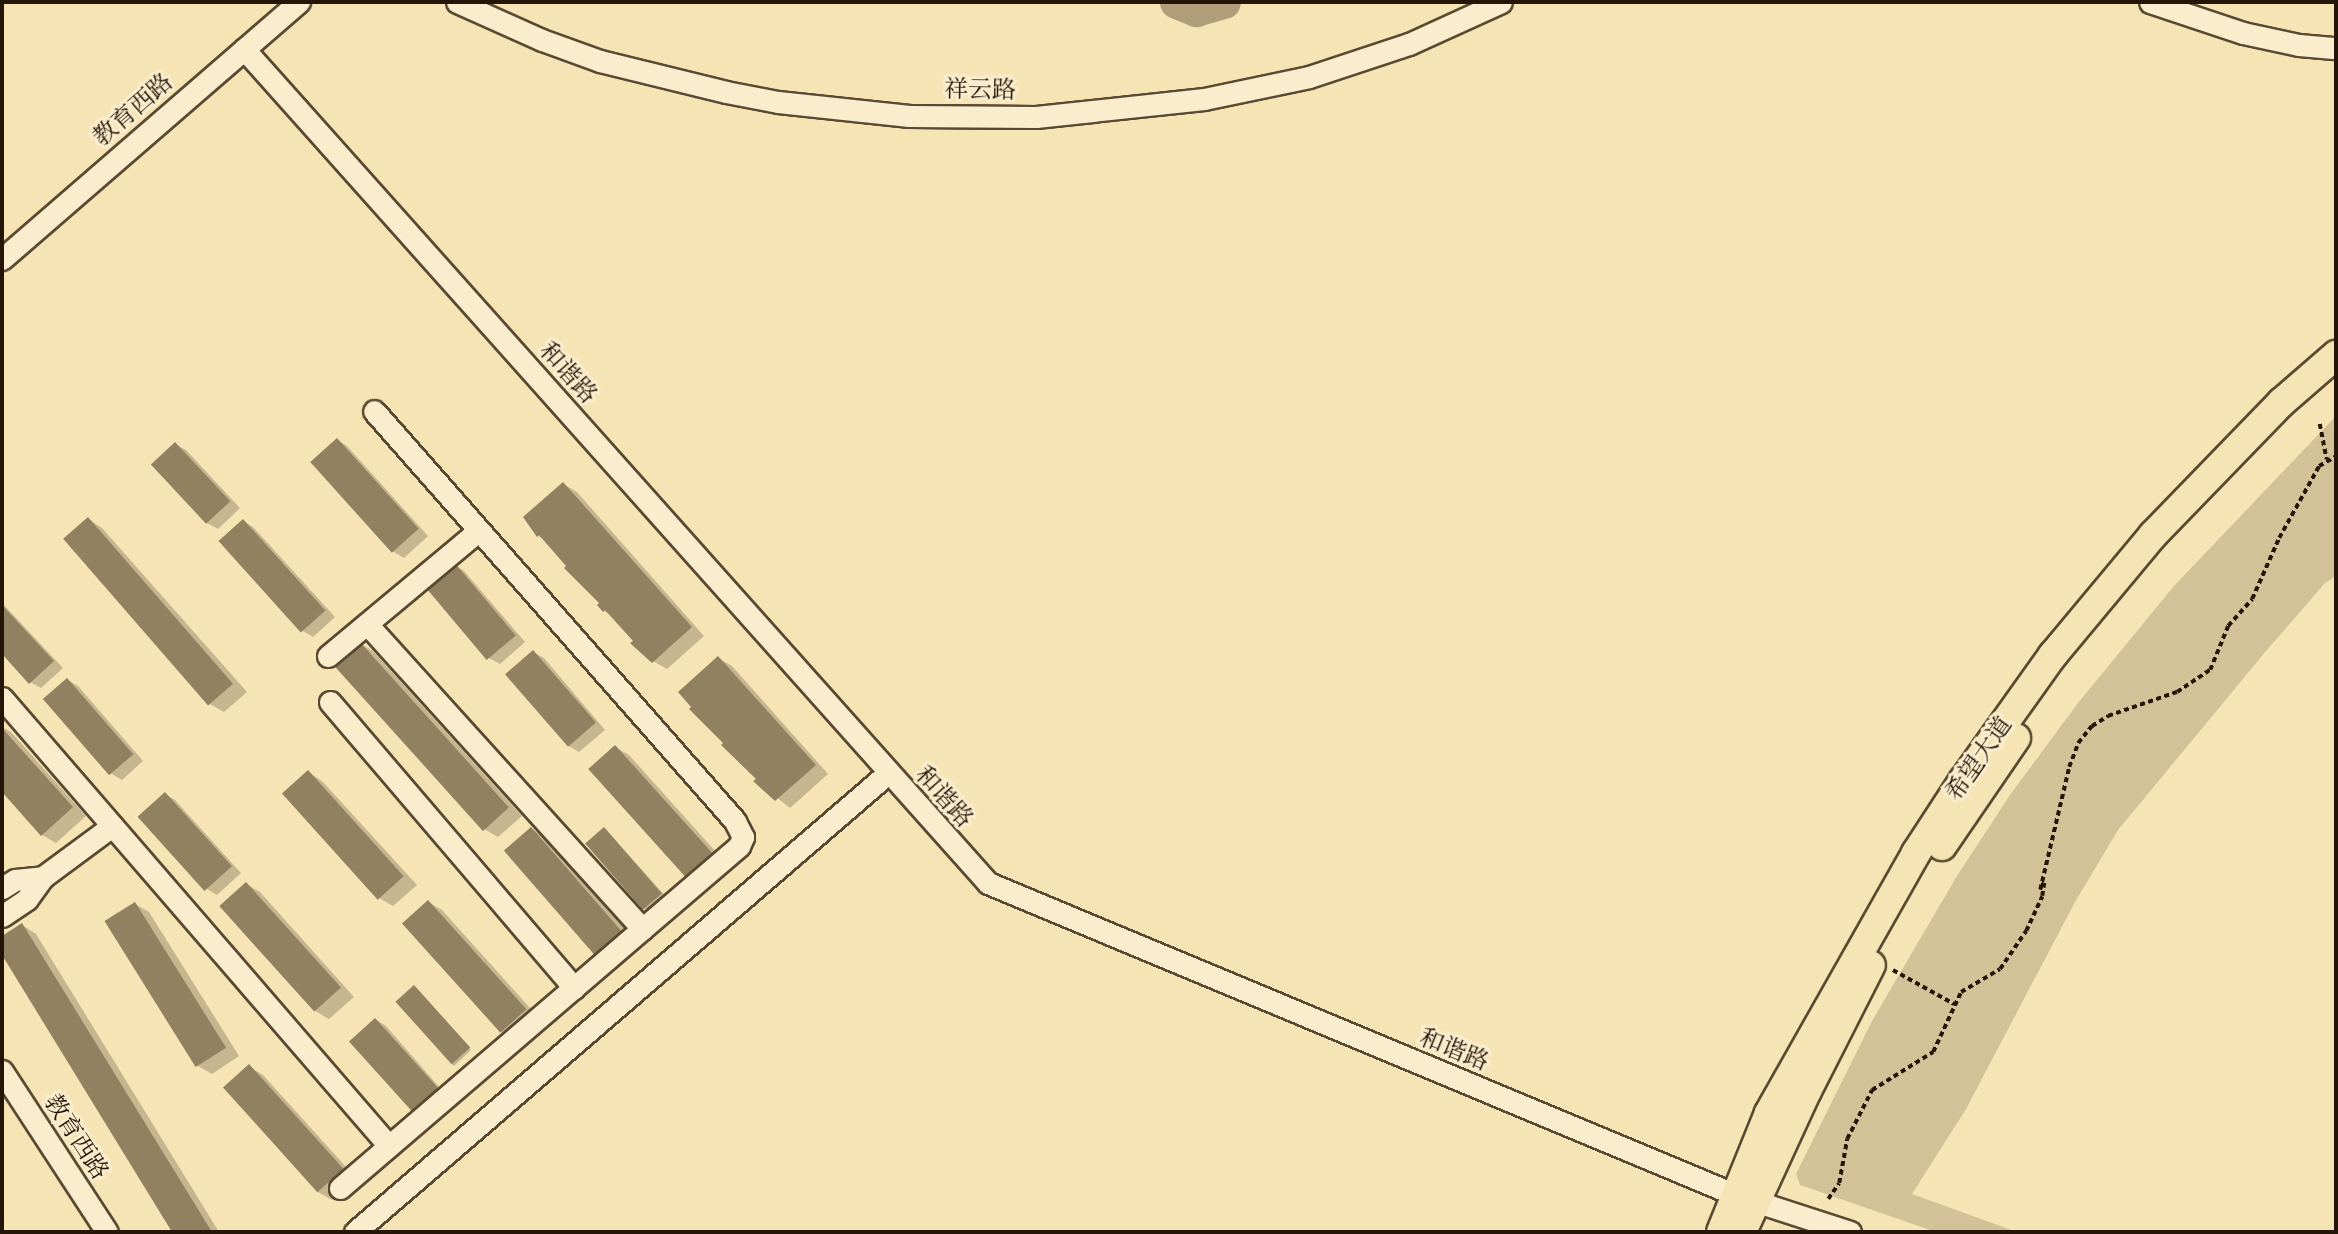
<!DOCTYPE html>
<meta charset="utf-8">
<style>
body{margin:0}
#map{position:relative;width:2338px;height:1234px;overflow:hidden;background:#f7e4b4;font-family:"IM FELL Great Primer","Noto Serif SC",serif}
div>[style]{position:absolute}
.green>*{inset:0;background:#d3c197}
.shadow>*{inset:0;background:#0003;transform-origin:0 0}
.river>*{height:33px;margin:-16.5px;padding:0 16.5px;transform-origin:16.5px;border-radius:16.5px;background:#af9e79}
.building>*{inset:0;background:#928161;transform-origin:0 0}
.path>*{height:3.5px;margin-top:-1.75px;transform-origin:0;background:repeating-linear-gradient(90deg,#241507 0 5px,transparent 0 8.5px)}
.roads{filter:drop-shadow(2px 0 #594932) drop-shadow(-2px 0 #594932) drop-shadow(0 2px #594932) drop-shadow(0 -2px #594932)}
.minor>*{height:21px;margin:-10.5px;padding:0 10.5px;transform-origin:10.5px;border-radius:10.5px;background:#faedce}
.major>*{height:28px;margin:-14px;padding:0 14px;transform-origin:14px;border-radius:14px;background:#f7e4b4}
span{translate:-50% -50%;white-space:nowrap;text-align:center;line-height:1.15;-webkit-text-stroke:6px #faedce;paint-order:stroke}
.street-label{font-size:24px;color:#241507}
.frame{position:absolute;inset:0;border:4px solid #241507;pointer-events:none}
</style>
<div id="map">
<div class="green">
<div style="clip-path:polygon(2336px 416px,2336px 576px,2325px 583px,2266px 651px,2118px 830px,2075px 902px,1966px 1109px,1912px 1194px,2017px 1232px,1936px 1232px,1800px 1185px,1796px 1174px,1872px 1021px,1957px 876px,2010px 795px,2078px 703px,2174px 586px)"></div>
</div>
<div class="shadow">
<div style="clip-path:polygon(337px 440px,347px 446px,428px 536px,404px 558px,394px 552px)"></div>
<div style="clip-path:polygon(175px 444px,186px 450px,240px 508px,218px 529px,207px 523px)"></div>
<div style="clip-path:polygon(563px 484px,577px 492px,704px 636px,667px 669px,653px 661px,613px 616px,604px 611px,601px 603px,546px 540px,538px 536px)"></div>
<div style="clip-path:polygon(88px 519px,102px 528px,247px 692px,224px 712px,210px 704px)"></div>
<div style="clip-path:polygon(243px 521px,253px 527px,335px 617px,313px 637px,303px 631px)"></div>
<div style="clip-path:polygon(454px 565px,464px 571px,525px 642px,500px 664px,489px 658px,428px 587px)"></div>
<div style="clip-path:polygon(2px 603px,63px 668px,41px 688px,30px 682px,2px 652px)"></div>
<div style="clip-path:polygon(359px 643px,373px 651px,522px 816px,498px 837px,484px 829px)"></div>
<div style="clip-path:polygon(533px 652px,544px 658px,605px 730px,579px 752px,569px 746px)"></div>
<div style="clip-path:polygon(718px 658px,732px 666px,828px 774px,790px 808px,756px 781px,758px 780px,726px 743px)"></div>
<div style="clip-path:polygon(68px 680px,78px 686px,143px 761px,122px 780px,112px 774px,46px 699px)"></div>
<div style="clip-path:polygon(2px 727px,11px 732px,86px 816px,56px 843px,42px 835px,2px 789px)"></div>
<div style="clip-path:polygon(615px 747px,629px 755px,725px 862px,701px 883px,687px 875px)"></div>
<div style="clip-path:polygon(308px 772px,322px 781px,417px 885px,393px 906px,379px 898px)"></div>
<div style="clip-path:polygon(165px 794px,175px 800px,241px 873px,217px 895px,207px 889px)"></div>
<div style="clip-path:polygon(532px 829px,546px 837px,635px 940px,610px 962px,596px 954px)"></div>
<div style="left:607px;top:831px;width:86px;height:24px;rotate:48deg"></div>
<div style="clip-path:polygon(246px 884px,260px 892px,354px 997px,329px 1019px,315px 1011px,221px 906px)"></div>
<div style="clip-path:polygon(428px 902px,442px 910px,539px 1018px,515px 1040px,501px 1031px)"></div>
<div style="clip-path:polygon(135px 904px,149px 912px,239px 1056px,212px 1074px,198px 1066px)"></div>
<div style="clip-path:polygon(22px 925px,36px 934px,219px 1232px,174px 1232px,2px 951px,2px 938px)"></div>
<div style="clip-path:polygon(416px 989px,471px 1050px,454px 1066px,452px 1064px)"></div>
<div style="clip-path:polygon(376px 1020px,386px 1026px,447px 1096px,423px 1117px,412px 1111px)"></div>
<div style="clip-path:polygon(249px 1067px,263px 1075px,356px 1178px,332px 1200px,318px 1192px)"></div>
</div>
<div class="river">
<div style="left:1176px;top:2px;width:22px;rotate:22deg"></div>
<div style="left:1196px;top:10px;width:29px;rotate:-16deg"></div>
</div>
<div class="building">
<div style="left:337px;top:438px;width:122px;height:36px;rotate:48deg"></div>
<div style="left:175px;top:442px;width:81px;height:33px;rotate:47deg"></div>
<div style="clip-path:polygon(563px 482px,692px 627px,652px 663px,630px 643px,633px 641px,605px 610px,603px 612px,597px 605px,599px 603px,564px 568px,566px 566px,539px 535px,537px 537px,523px 517px)"></div>
<div style="left:88px;top:517px;width:221px;height:33px;rotate:49deg"></div>
<div style="left:243px;top:519px;width:123px;height:33px;rotate:48deg"></div>
<div style="left:454px;top:562px;width:96px;height:38px;rotate:50deg"></div>
<div style="clip-path:polygon(2px 605px,54px 661px,29px 684px,2px 654px)"></div>
<div style="left:359px;top:641px;width:224px;height:35px;rotate:48deg"></div>
<div style="left:533px;top:650px;width:96px;height:37px;rotate:49deg"></div>
<div style="clip-path:polygon(718px 656px,816px 765px,775px 801px,753px 781px,756px 779px,721px 745px,723px 743px,689px 709px,691px 707px,678px 692px)"></div>
<div style="left:67px;top:678px;width:101px;height:32px;rotate:49deg"></div>
<div style="clip-path:polygon(2px 728px,73px 807px,41px 836px,2px 792px)"></div>
<div style="left:615px;top:745px;width:145px;height:36px;rotate:48deg"></div>
<div style="left:308px;top:770px;width:143px;height:35px;rotate:48deg"></div>
<div style="left:165px;top:792px;width:100px;height:37px;rotate:48deg"></div>
<div style="left:531px;top:827px;width:138px;height:36px;rotate:49deg"></div>
<div style="left:604px;top:827px;width:88px;height:25px;rotate:49deg"></div>
<div style="left:246px;top:882px;width:142px;height:36px;rotate:48deg"></div>
<div style="left:428px;top:900px;width:147px;height:35px;rotate:48deg"></div>
<div style="left:135px;top:902px;width:172px;height:36px;rotate:58deg"></div>
<div style="clip-path:polygon(22px 923px,212px 1232px,172px 1232px,2px 955px,2px 936px)"></div>
<div style="left:414px;top:985px;width:84px;height:25px;rotate:48deg"></div>
<div style="left:375px;top:1018px;width:95px;height:35px;rotate:48deg"></div>
<div style="left:249px;top:1064px;width:141px;height:35px;rotate:48deg"></div>
</div>
<div class="path">
<div style="left:2320px;top:424px;width:36px;rotate:79deg"></div>
<div style="left:1893px;top:970px;width:70px;rotate:29.1deg"></div>
<div style="left:1828px;top:1199px;width:19px;rotate:-55deg"></div>
<div style="left:1839px;top:1183px;width:45px;rotate:-79.7deg"></div>
<div style="left:1847px;top:1139px;width:55px;rotate:-63deg"></div>
<div style="left:1872px;top:1090px;width:72px;rotate:-31.9deg"></div>
<div style="left:1933px;top:1052px;width:66px;rotate:-65deg"></div>
<div style="left:1961px;top:992px;width:45px;rotate:-30.5deg"></div>
<div style="left:2000px;top:969px;width:46px;rotate:-55.6deg"></div>
<div style="left:2026px;top:931px;width:38px;rotate:-65deg"></div>
<div style="left:2042px;top:896px;width:13px;rotate:-81deg"></div>
<div style="left:2044px;top:883px;width:8px;rotate:120deg"></div>
<div style="left:2040px;top:890px;width:126px;rotate:-76.7deg"></div>
<div style="left:2069px;top:767px;width:26px;rotate:-69deg"></div>
<div style="left:2078px;top:743px;width:22px;rotate:-51deg"></div>
<div style="left:2092px;top:726px;width:19px;rotate:-32deg"></div>
<div style="left:2108px;top:716px;width:73px;rotate:-19.2deg"></div>
<div style="left:2177px;top:692px;width:40px;rotate:-34deg"></div>
<div style="left:2210px;top:670px;width:48px;rotate:-67.8deg"></div>
<div style="left:2228px;top:626px;width:36px;rotate:-48deg"></div>
<div style="left:2252px;top:599px;width:67px;rotate:-66.1deg"></div>
<div style="left:2279px;top:538px;width:82px;rotate:-60.9deg"></div>
<div style="left:2319px;top:466px;width:20px;rotate:-30deg"></div>
</div>
<div class="roads">
<div class="minor">
<div style="left:457px;top:2px;width:93px;rotate:24.1deg"></div>
<div style="left:542px;top:40px;width:62px;rotate:19.9deg"></div>
<div style="left:600px;top:61px;width:130px;rotate:13.8deg"></div>
<div style="left:726px;top:92px;width:53px;rotate:10.9deg"></div>
<div style="left:778px;top:102px;width:132px;rotate:6.1deg"></div>
<div style="left:909px;top:116px;width:127px;rotate:0.5deg"></div>
<div style="left:1036px;top:117px;width:169px;rotate:-6.1deg"></div>
<div style="left:1204px;top:99px;width:107px;rotate:-11.8deg"></div>
<div style="left:1309px;top:77px;width:105px;rotate:-18.3deg"></div>
<div style="left:1409px;top:44px;width:101px;rotate:-24.5deg"></div>
<div style="left:2150px;top:2px;width:98px;rotate:18.4deg"></div>
<div style="left:2243px;top:33px;width:57px;rotate:12.1deg"></div>
<div style="left:2299px;top:45px;width:37px;rotate:5deg"></div>
<div style="left:244px;top:49px;width:1118px;rotate:48.26deg"></div>
<div style="left:988px;top:883px;width:810px;rotate:22.64deg"></div>
<div style="left:1736px;top:1195px;width:120px;rotate:18deg"></div>
<div style="left:2px;top:259px;width:393px;rotate:-40.9deg"></div>
<div style="left:367px;top:624px;width:411px;rotate:47.9deg"></div>
<div style="left:328px;top:656px;width:195px;rotate:-39.8deg"></div>
<div style="left:2px;top:698px;width:592px;rotate:49.18deg"></div>
<div style="left:330px;top:702px;width:376px;rotate:49.5deg"></div>
<div style="left:2px;top:888px;width:15px;rotate:-32deg"></div>
<div style="left:15px;top:880px;width:28px;rotate:-6deg"></div>
<div style="left:2px;top:916px;width:30px;rotate:-34deg"></div>
<div style="left:27px;top:899px;width:27px;rotate:-54deg"></div>
<div style="left:43px;top:877px;width:86px;rotate:-36.5deg"></div>
<div style="left:2px;top:1071px;width:192px;rotate:56.9deg"></div>
<div style="left:340px;top:1188px;width:526px;rotate:-40.6deg"></div>
<div style="left:739px;top:846px;width:10px;rotate:-66deg"></div>
<div style="left:743px;top:837px;width:18px;rotate:-117deg"></div>
<div style="left:735px;top:821px;width:546px;rotate:-131.36deg"></div>
<div style="left:355px;top:1232px;width:703px;rotate:-40.73deg"></div>
</div>
<div class="major">
<div style="left:1942px;top:846px;width:131px;rotate:-55.6deg"></div>
<div style="left:1721px;top:1232px;width:128px;rotate:-68deg"></div>
<div style="left:1769px;top:1113px;width:299px;rotate:-60.5deg"></div>
<div style="left:1916px;top:853px;width:86px;rotate:-56.9deg"></div>
<div style="left:1963px;top:781px;width:155px;rotate:-54.5deg"></div>
<div style="left:2053px;top:655px;width:156px;rotate:-50.2deg"></div>
<div style="left:2153px;top:535px;width:185px;rotate:-45.9deg"></div>
<div style="left:2282px;top:402px;width:72px;rotate:-41deg"></div>
<div style="left:1742px;top:1232px;width:155px;rotate:-65.3deg"></div>
<div style="left:1807px;top:1091px;width:141px;rotate:-63.1deg"></div>
</div>
</div>
<div class="street-label">
<span style="left:980px;top:90px;rotate:1deg">祥云路</span>
<span style="left:133px;top:110px;rotate:-41deg">教育西路</span>
<span style="left:568px;top:373px;rotate:48deg">和谐路</span>
<span style="left:1979px;top:759px;rotate:-55deg">希望大道</span>
<span style="left:944px;top:797px;rotate:48deg">和谐路</span>
<span style="left:1454px;top:1050px;rotate:22deg">和谐路</span>
<span style="left:76px;top:1137px;rotate:57deg">教育西路</span>
</div>
<div class="frame"></div>
</div>
